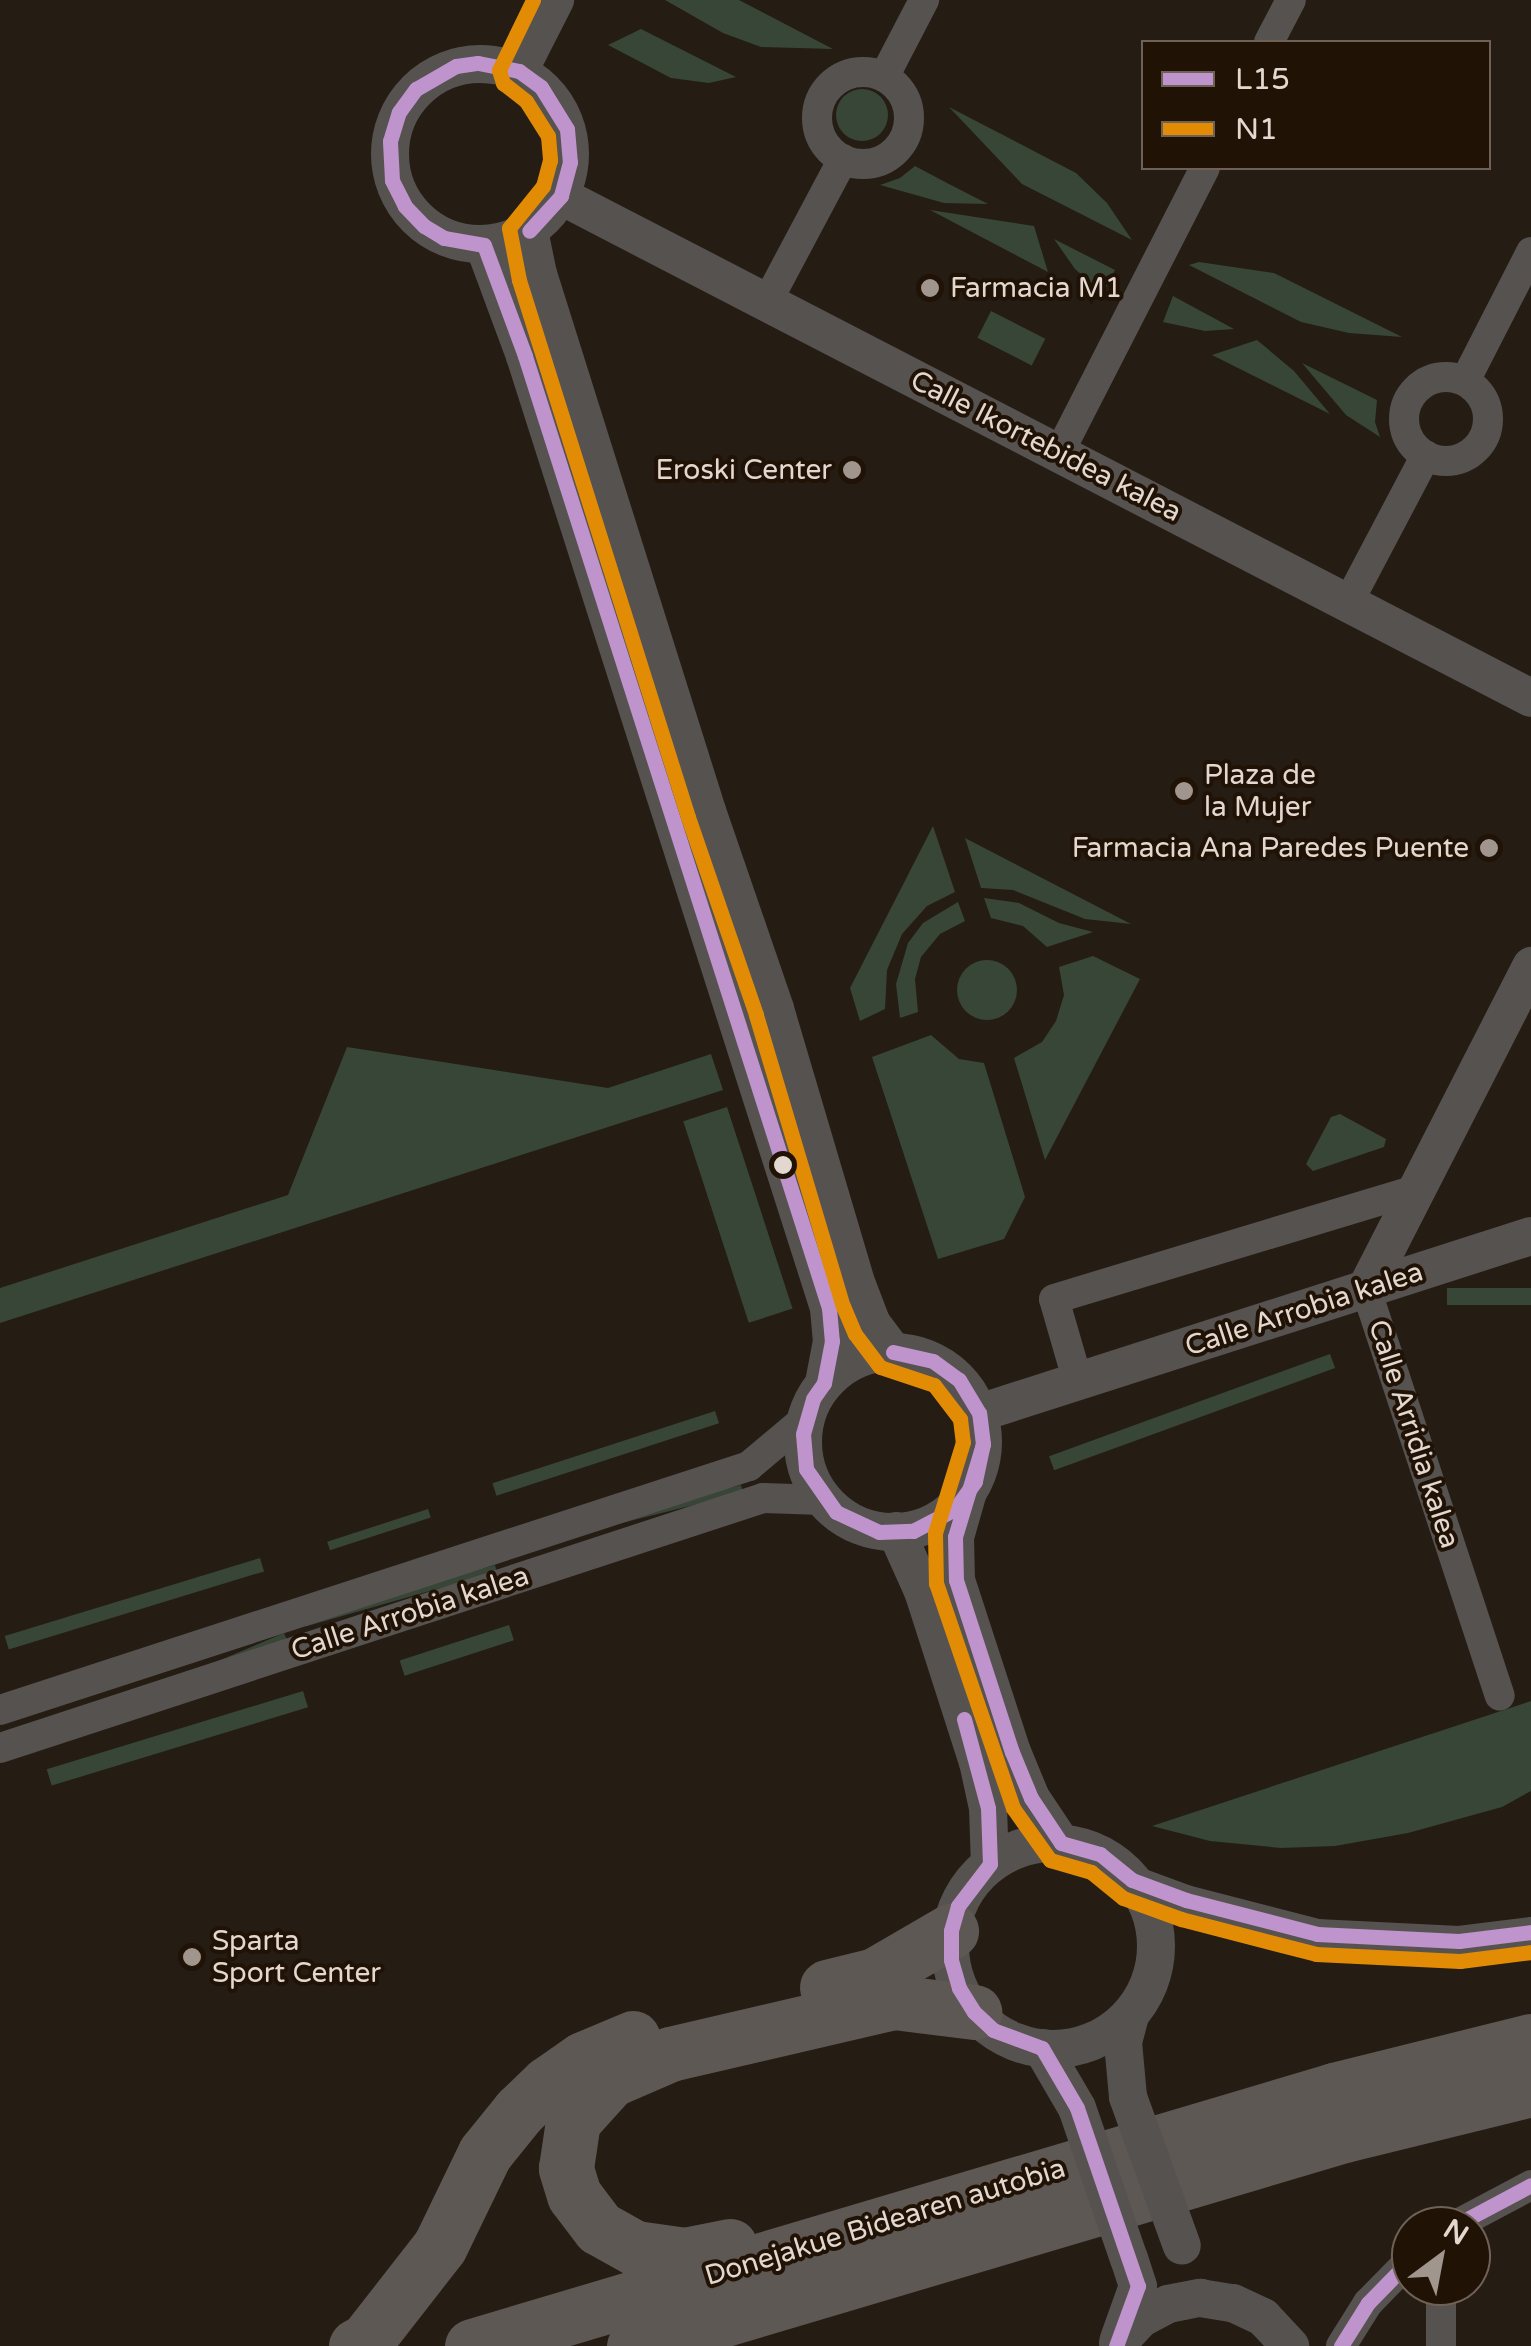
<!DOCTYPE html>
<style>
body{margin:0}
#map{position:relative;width:1531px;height:2346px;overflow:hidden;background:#251c14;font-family:"Varela Round",sans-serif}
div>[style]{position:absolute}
.green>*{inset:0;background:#374637;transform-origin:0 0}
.round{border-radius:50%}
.minor>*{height:30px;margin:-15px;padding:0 15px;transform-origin:15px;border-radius:15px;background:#565250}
.minor>.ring{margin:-15px;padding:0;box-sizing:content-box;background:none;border:30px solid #565250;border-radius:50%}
.tertiary>*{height:38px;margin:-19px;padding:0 19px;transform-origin:19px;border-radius:19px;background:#565250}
.tertiary>.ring{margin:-19px;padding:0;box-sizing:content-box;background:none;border:38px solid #565250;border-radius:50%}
.motorway>*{height:55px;margin:-27.5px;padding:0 27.5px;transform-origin:27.5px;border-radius:27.5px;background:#5e5854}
.tertiary-bridge>*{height:38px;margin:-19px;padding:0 19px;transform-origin:19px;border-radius:19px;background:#565250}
.bus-1>*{height:15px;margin:-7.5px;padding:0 7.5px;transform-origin:7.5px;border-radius:7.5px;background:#bf93cc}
.bus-2>*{height:15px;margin:-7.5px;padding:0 7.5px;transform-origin:7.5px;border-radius:7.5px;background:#e28c05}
.dots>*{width:28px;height:28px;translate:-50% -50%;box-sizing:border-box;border:5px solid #211206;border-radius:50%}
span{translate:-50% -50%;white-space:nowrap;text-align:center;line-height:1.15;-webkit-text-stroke:8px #211206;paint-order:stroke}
.poi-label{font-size:28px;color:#e3d8cf}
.left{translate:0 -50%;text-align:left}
.right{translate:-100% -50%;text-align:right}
.street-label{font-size:28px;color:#e3d8cf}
.legend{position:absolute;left:1141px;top:40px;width:350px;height:130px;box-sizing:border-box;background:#211206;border:2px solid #6f6156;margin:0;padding:12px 18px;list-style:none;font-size:30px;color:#e3d8cf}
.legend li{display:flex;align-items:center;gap:20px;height:50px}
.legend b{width:50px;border:2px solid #6f6156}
.north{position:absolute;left:1391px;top:2206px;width:100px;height:100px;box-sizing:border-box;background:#211206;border:2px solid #6f6156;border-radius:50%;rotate:32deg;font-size:28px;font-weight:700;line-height:40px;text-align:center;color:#e3d8cf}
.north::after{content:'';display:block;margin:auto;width:35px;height:45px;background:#a0968e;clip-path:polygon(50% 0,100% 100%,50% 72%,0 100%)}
</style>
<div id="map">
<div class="green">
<div style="clip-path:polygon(665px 0,739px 0,833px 49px,761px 47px,723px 33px)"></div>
<div style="clip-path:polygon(641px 29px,736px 77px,709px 83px,671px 78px,608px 45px)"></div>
<div class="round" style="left:836px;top:89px;width:52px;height:52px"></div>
<div style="clip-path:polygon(949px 107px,1076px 173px,1107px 203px,1132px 240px,1022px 184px)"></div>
<div style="clip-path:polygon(915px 166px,947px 183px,988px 204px,944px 203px,880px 185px,900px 178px)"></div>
<div style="clip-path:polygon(930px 210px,1034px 226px,1048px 272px)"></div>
<div style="clip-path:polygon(1054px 239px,1115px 270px,1103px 293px,1075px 269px)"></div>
<div style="clip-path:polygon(1199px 262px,1274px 273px,1402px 337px,1349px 333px,1301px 322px,1189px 265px)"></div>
<div style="clip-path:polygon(1173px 296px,1234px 329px,1205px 331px,1163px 322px)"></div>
<div style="left:991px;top:311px;width:61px;height:30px;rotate:27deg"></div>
<div style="clip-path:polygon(1257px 340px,1294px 371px,1330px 414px,1212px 355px)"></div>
<div style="clip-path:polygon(1302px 363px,1377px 400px,1375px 422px,1380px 437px,1346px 415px)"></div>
<div style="clip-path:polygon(933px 826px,955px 892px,927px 906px,902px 934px,887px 970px,885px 1009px,860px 1021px,850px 988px)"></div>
<div style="clip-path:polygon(965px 838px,1131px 924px,1085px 919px,1013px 890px,981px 888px)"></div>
<div style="clip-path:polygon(984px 898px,1019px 903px,1059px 923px,1093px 932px,1047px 947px,1023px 926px,991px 918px)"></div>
<div style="clip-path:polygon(958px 902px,965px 921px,940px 934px,921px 957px,915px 979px,918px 1012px,900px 1018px,896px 984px,908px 943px,923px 923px)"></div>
<div style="clip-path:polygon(1093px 956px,1140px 979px,1045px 1160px,1014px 1058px,1042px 1042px,1056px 1021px,1064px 995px,1059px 967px)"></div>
<div class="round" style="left:957px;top:960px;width:60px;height:60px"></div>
<div style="clip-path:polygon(931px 1035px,959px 1059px,984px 1063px,1025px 1197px,1004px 1239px,938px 1259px,872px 1057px)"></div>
<div style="clip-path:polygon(347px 1047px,608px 1088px,711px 1054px,723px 1090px,0 1323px,0 1288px,288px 1195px)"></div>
<div style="left:727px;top:1107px;width:212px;height:46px;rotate:72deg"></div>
<div style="clip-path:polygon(1340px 1114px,1386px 1139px,1384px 1147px,1313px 1171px,1306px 1164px,1331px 1117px)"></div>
<div style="left:1531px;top:1288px;width:17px;height:84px;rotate:90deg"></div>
<div style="left:1330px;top:1354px;width:15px;height:299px;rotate:70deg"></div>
<div style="left:715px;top:1411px;width:13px;height:234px;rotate:72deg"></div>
<div style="left:741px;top:1485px;width:8px;height:239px;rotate:76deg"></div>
<div style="left:428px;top:1509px;width:9px;height:106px;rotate:72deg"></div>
<div style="left:260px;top:1558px;width:14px;height:267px;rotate:73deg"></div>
<div style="left:495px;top:1565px;width:7px;height:199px;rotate:74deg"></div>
<div style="left:509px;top:1625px;width:16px;height:115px;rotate:72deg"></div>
<div style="left:284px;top:1633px;width:8px;height:269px;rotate:67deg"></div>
<div style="left:303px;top:1691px;width:17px;height:268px;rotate:73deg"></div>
<div style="clip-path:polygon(1531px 1701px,1531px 1791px,1502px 1807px,1408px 1833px,1335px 1846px,1281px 1848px,1210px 1841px,1152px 1826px)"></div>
</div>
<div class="minor">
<div style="left:1269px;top:42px;width:47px;rotate:-62.4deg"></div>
<div class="ring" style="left:817px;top:72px;width:62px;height:62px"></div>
<div style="left:884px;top:77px;width:87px;rotate:-62.5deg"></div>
<div style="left:767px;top:302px;width:162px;rotate:-62deg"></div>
<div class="ring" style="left:1404px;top:377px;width:54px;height:54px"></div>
<div style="left:1465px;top:381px;width:145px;rotate:-62.9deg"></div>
<div style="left:1059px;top:453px;width:320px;rotate:-62.9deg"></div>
<div style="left:1348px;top:603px;width:167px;rotate:-62.2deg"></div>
<div style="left:1366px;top:1289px;width:428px;rotate:71.8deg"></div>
<div style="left:1078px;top:1382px;width:86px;rotate:-106.1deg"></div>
<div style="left:1054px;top:1299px;width:378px;rotate:-16.8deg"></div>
<div style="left:0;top:1710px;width:788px;rotate:-18.04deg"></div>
<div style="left:749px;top:1466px;width:75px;rotate:-40.1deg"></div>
<div style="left:0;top:1748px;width:803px;rotate:-18.14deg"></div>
<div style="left:763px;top:1498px;width:60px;rotate:1.9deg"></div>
<div style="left:1132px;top:1880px;width:58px;rotate:20.3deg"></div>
<div style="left:1186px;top:1900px;width:135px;rotate:14.5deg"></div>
<div style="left:1317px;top:1934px;width:142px;rotate:2.8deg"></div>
<div style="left:1459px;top:1941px;width:73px;rotate:-7.1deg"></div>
<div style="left:1454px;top:2226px;width:87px;rotate:-28deg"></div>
<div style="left:1341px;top:2346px;width:51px;rotate:-57.9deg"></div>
<div style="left:1368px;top:2303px;width:62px;rotate:-45.7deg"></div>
<div style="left:1441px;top:2346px;width:43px;rotate:-90deg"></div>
</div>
<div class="tertiary">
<div class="ring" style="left:390px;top:64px;width:142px;height:142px"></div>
<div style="left:519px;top:71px;width:80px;rotate:-63.1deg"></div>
<div style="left:561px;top:196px;width:1092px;rotate:27.36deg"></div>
<div style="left:529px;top:231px;width:44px;rotate:78.2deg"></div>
<div style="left:538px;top:274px;width:563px;rotate:72.53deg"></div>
<div style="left:707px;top:811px;width:209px;rotate:71deg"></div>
<div style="left:775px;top:1009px;width:288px;rotate:73.5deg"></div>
<div style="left:857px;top:1285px;width:42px;rotate:69deg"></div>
<div style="left:872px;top:1324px;width:35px;rotate:53deg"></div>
<div style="left:484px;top:245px;width:118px;rotate:69.7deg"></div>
<div style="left:525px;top:356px;width:999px;rotate:72.29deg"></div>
<div style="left:829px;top:1308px;width:33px;rotate:85deg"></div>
<div style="left:832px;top:1341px;width:43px;rotate:100.8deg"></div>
<div style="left:1366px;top:1289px;width:363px;rotate:-62.9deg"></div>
<div class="ring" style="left:803px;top:1352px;width:142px;height:142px"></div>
<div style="left:979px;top:1413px;width:580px;rotate:-17.78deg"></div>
<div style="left:967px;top:1495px;width:44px;rotate:105.9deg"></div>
<div style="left:955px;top:1537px;width:43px;rotate:88.7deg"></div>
<div style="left:956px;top:1580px;width:181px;rotate:72deg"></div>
<div style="left:1012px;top:1752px;width:50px;rotate:67.6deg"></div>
<div style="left:1031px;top:1798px;width:54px;rotate:56.3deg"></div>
<div style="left:896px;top:1531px;width:66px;rotate:65.8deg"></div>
<div style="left:923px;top:1591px;width:180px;rotate:72.2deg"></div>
<div style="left:978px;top:1762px;width:47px;rotate:77.7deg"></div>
<div style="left:988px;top:1808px;width:56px;rotate:88deg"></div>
<div class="ring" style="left:950px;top:1843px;width:168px;height:168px"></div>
<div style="left:1042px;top:2048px;width:69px;rotate:59.7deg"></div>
<div style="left:1128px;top:2097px;width:55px;rotate:-95.2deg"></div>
<div style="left:1123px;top:2042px;width:28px;rotate:-75deg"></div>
<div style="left:1119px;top:2339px;width:56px;rotate:-70.3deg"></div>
<div style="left:1138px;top:2286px;width:28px;rotate:-108deg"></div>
<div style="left:1118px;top:2343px;width:33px;rotate:-47deg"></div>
<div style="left:1140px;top:2319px;width:32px;rotate:-28deg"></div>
<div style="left:1168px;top:2304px;width:33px;rotate:-11deg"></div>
<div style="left:1200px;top:2298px;width:33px;rotate:9deg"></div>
<div style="left:1233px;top:2303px;width:33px;rotate:25deg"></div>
<div style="left:1263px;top:2317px;width:40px;rotate:47deg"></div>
</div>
<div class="motorway">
<div style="left:827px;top:1987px;width:49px;rotate:-14deg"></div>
<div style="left:875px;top:1975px;width:88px;rotate:-30.1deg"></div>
<div style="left:730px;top:2246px;width:46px;rotate:168.7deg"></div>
<div style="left:685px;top:2255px;width:50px;rotate:-172deg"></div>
<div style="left:635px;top:2248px;width:41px;rotate:-150.9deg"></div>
<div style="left:599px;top:2228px;width:41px;rotate:-127.1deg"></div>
<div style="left:574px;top:2195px;width:28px;rotate:-107deg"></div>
<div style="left:566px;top:2168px;width:48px;rotate:-81.5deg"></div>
<div style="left:573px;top:2121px;width:55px;rotate:-47.9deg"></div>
<div style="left:610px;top:2080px;width:65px;rotate:-23.4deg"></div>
<div style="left:670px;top:2054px;width:230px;rotate:-13.1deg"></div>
<div style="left:894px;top:2002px;width:81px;rotate:7.1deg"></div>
<div style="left:356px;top:2346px;width:11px;rotate:-27deg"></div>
<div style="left:366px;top:2341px;width:120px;rotate:-52.1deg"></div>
<div style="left:440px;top:2246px;width:103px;rotate:-64.2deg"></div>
<div style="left:485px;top:2153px;width:54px;rotate:-51deg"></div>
<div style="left:519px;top:2111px;width:39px;rotate:-44deg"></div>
<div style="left:547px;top:2084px;width:44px;rotate:-34.8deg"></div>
<div style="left:583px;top:2059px;width:54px;rotate:-22.8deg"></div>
<div style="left:472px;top:2346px;width:899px;rotate:-16.54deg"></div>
<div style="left:1334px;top:2090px;width:203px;rotate:-14deg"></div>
<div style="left:634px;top:2346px;width:741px;rotate:-16.55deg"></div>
<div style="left:1344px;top:2135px;width:193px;rotate:-13.8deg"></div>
</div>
<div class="tertiary-bridge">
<div style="left:1128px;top:2097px;width:158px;rotate:70.1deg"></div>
<div style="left:1077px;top:2108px;width:160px;rotate:71deg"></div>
</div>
<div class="bus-1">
<div style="left:484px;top:245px;width:118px;rotate:69.7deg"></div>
<div style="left:525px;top:356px;width:999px;rotate:72.29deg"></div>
<div style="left:829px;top:1308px;width:33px;rotate:85deg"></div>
<div style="left:832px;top:1341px;width:43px;rotate:100.8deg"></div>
<div style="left:824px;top:1383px;width:19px;rotate:125deg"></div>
<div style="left:813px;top:1399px;width:36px;rotate:106deg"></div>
<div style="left:803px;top:1434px;width:35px;rotate:85deg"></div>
<div style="left:806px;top:1469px;width:52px;rotate:55.1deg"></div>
<div style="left:836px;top:1512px;width:47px;rotate:24.9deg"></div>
<div style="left:879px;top:1532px;width:34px;rotate:-2deg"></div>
<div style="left:913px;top:1531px;width:47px;rotate:-27.6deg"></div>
<div style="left:955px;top:1509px;width:34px;rotate:-54deg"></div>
<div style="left:975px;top:1481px;width:38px;rotate:-78deg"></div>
<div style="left:983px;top:1444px;width:31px;rotate:-97deg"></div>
<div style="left:979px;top:1413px;width:39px;rotate:-121deg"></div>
<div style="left:959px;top:1380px;width:32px;rotate:-144deg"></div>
<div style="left:933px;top:1361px;width:41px;rotate:-167.3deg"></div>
<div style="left:484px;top:245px;width:41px;rotate:-170.1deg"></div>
<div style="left:444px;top:238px;width:23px;rotate:-149deg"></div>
<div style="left:424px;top:226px;width:28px;rotate:-134deg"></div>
<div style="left:405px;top:206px;width:29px;rotate:-117deg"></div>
<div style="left:392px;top:180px;width:39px;rotate:-93deg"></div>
<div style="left:390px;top:141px;width:30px;rotate:-73deg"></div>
<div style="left:399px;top:112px;width:29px;rotate:-54deg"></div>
<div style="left:416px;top:89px;width:46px;rotate:-29.9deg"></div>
<div style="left:456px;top:66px;width:22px;rotate:-8deg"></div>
<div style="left:478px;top:63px;width:42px;rotate:11deg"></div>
<div style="left:519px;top:71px;width:27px;rotate:36deg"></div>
<div style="left:541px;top:87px;width:49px;rotate:58.2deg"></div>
<div style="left:567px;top:129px;width:33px;rotate:85deg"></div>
<div style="left:570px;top:162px;width:35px;rotate:105deg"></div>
<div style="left:561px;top:196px;width:47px;rotate:132.4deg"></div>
<div style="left:983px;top:1444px;width:97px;rotate:106.8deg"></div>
<div style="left:955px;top:1537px;width:43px;rotate:88.7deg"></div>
<div style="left:956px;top:1580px;width:181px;rotate:72deg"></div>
<div style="left:1012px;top:1752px;width:50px;rotate:67.6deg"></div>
<div style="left:1031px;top:1798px;width:54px;rotate:56.3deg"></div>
<div style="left:1061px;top:1843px;width:41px;rotate:15.8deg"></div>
<div style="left:1100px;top:1854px;width:41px;rotate:39.1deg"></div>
<div style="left:1132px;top:1880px;width:58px;rotate:20.3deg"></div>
<div style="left:1186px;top:1900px;width:135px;rotate:14.5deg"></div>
<div style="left:1317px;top:1934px;width:142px;rotate:2.8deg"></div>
<div style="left:1459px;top:1941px;width:73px;rotate:-7.1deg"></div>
<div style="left:964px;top:1719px;width:92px;rotate:74.9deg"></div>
<div style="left:988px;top:1808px;width:56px;rotate:88deg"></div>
<div style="left:990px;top:1864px;width:53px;rotate:127.3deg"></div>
<div style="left:958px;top:1906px;width:26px;rotate:106deg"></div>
<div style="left:951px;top:1931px;width:29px;rotate:90deg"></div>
<div style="left:951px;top:1960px;width:29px;rotate:74deg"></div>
<div style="left:959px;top:1988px;width:28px;rotate:58deg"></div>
<div style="left:974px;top:2012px;width:26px;rotate:43deg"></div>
<div style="left:993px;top:2030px;width:52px;rotate:20.2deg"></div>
<div style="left:1042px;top:2048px;width:69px;rotate:59.7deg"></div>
<div style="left:1077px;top:2108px;width:188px;rotate:71.1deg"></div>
<div style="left:1138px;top:2286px;width:64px;rotate:110.1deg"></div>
<div style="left:1454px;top:2226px;width:87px;rotate:-28deg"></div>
<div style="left:1341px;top:2346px;width:51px;rotate:-57.9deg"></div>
<div style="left:1368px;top:2303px;width:62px;rotate:-45.7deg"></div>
</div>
<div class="bus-2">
<div style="left:533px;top:0;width:78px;rotate:115.9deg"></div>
<div style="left:499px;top:70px;width:14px;rotate:73deg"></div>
<div style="left:503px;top:83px;width:29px;rotate:38deg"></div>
<div style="left:526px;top:101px;width:41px;rotate:57.8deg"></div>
<div style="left:548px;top:136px;width:24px;rotate:85deg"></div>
<div style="left:550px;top:160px;width:27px;rotate:105deg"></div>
<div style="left:543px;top:186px;width:54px;rotate:129deg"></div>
<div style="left:509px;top:228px;width:53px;rotate:79.1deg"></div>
<div style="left:519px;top:280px;width:563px;rotate:72.53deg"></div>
<div style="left:688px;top:817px;width:209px;rotate:71deg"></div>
<div style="left:756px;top:1015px;width:304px;rotate:73.4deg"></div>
<div style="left:843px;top:1306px;width:30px;rotate:67deg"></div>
<div style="left:855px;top:1334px;width:41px;rotate:52.9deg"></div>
<div style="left:880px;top:1367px;width:57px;rotate:18.4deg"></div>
<div style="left:934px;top:1385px;width:43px;rotate:52.6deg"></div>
<div style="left:960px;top:1419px;width:23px;rotate:83deg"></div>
<div style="left:963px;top:1442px;width:95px;rotate:107.1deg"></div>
<div style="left:935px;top:1533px;width:50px;rotate:88.9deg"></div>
<div style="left:936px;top:1583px;width:238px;rotate:71.1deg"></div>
<div style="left:1013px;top:1808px;width:64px;rotate:54.6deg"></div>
<div style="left:1050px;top:1860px;width:43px;rotate:16.3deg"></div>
<div style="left:1091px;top:1872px;width:41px;rotate:39.1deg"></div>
<div style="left:1123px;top:1898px;width:62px;rotate:19.9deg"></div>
<div style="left:1181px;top:1919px;width:139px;rotate:14.5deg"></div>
<div style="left:1316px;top:1954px;width:144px;rotate:2.8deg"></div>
<div style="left:1460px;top:1961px;width:72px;rotate:-7.2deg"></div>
</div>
<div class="dots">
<div style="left:930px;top:288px;background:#a0968e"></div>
<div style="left:852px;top:470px;background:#a0968e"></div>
<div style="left:1184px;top:791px;background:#a0968e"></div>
<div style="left:1489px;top:848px;background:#a0968e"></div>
<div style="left:783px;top:1165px;background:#e3d8cf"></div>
<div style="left:192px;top:1957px;background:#a0968e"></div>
</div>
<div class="poi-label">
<span class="left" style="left:950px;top:288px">Farmacia M1</span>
<span class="right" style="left:832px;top:470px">Eroski Center</span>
<span class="left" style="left:1204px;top:791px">Plaza de<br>la Mujer</span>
<span class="right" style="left:1469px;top:848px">Farmacia Ana Paredes Puente</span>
<span class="left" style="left:212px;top:1957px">Sparta<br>Sport Center</span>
</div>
<div class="street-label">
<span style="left:1046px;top:446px;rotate:27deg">Calle Ikortebidea kalea</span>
<span style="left:1304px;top:1309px;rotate:-18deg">Calle Arrobia kalea</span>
<span style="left:1414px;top:1434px;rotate:72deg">Calle Arridia kalea</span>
<span style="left:410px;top:1613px;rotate:-18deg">Calle Arrobia kalea</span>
<span style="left:885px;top:2222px;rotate:-17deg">Donejakue Bidearen autobia</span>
</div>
<ul class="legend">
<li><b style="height:12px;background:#bf93cc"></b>L15</li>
<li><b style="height:12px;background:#e28c05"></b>N1</li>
</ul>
<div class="north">N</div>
</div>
